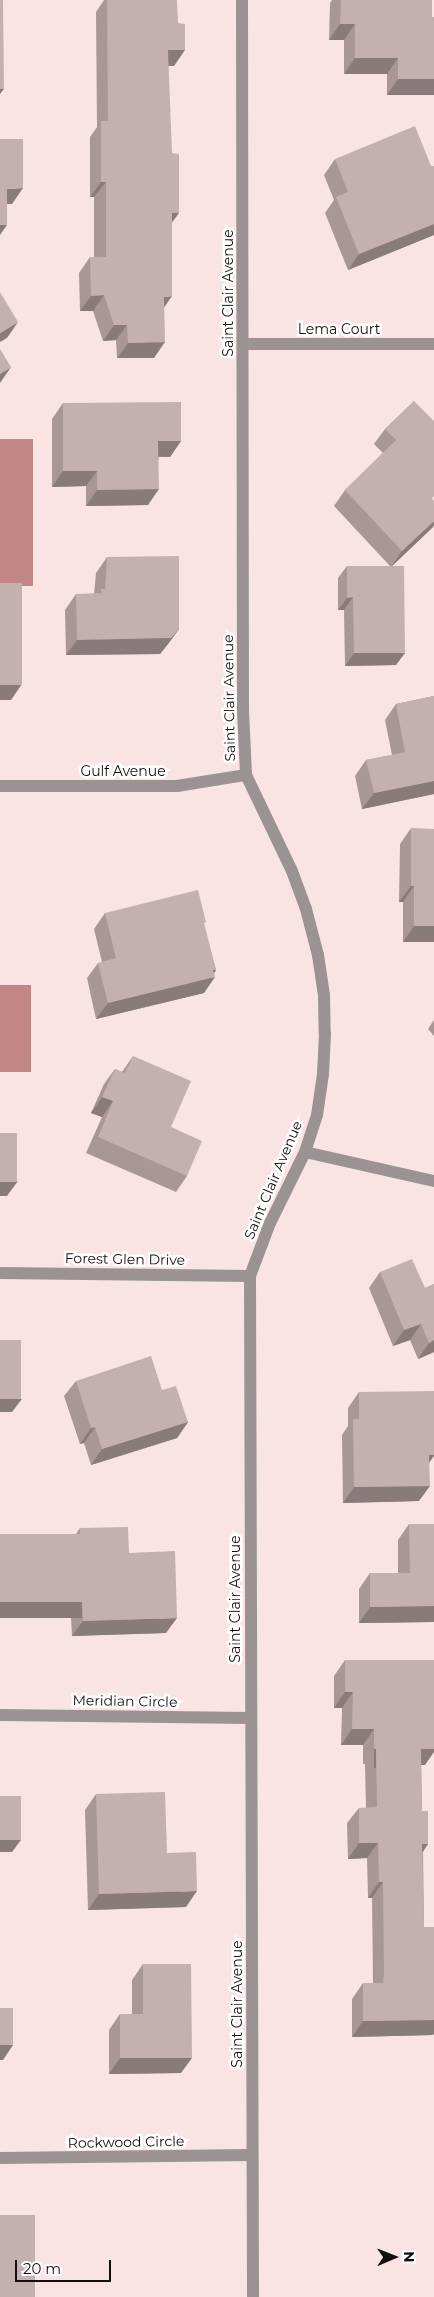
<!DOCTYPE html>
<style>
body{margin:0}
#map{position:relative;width:434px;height:2297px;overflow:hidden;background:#f9e4e3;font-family:Montserrat,sans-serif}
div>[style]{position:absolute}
.water>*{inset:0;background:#c28684;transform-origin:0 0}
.minor>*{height:12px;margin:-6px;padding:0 6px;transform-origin:6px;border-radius:6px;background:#9b9292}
.wall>*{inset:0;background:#a99796}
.shaded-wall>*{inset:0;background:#897b7a;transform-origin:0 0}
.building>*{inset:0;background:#c4b0af;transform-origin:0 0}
span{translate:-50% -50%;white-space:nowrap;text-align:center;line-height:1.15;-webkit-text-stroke:5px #fff;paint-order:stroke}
.street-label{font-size:14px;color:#150e0e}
.north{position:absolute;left:369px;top:2232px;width:50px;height:50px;-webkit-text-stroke:4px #fff;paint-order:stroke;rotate:89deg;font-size:14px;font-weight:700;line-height:20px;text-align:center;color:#150e0e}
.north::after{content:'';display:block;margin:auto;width:18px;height:22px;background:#150e0e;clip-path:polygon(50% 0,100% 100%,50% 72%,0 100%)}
.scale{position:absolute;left:15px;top:2260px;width:96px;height:22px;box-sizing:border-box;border:2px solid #150e0e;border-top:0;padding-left:6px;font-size:15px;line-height:18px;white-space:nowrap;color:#150e0e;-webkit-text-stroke:4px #fff;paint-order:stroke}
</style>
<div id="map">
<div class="water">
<div style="left:0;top:439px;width:33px;height:147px"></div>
<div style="left:0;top:985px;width:31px;height:87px"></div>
</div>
<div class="minor">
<div style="left:242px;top:0;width:711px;rotate:89.92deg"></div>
<div style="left:243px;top:711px;width:64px;rotate:87.3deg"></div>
<div style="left:246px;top:775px;width:106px;rotate:64.4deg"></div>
<div style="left:292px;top:871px;width:40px;rotate:69.8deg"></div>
<div style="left:306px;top:909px;width:48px;rotate:75.4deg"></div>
<div style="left:318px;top:955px;width:40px;rotate:81.5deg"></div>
<div style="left:324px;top:995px;width:39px;rotate:89deg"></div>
<div style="left:325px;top:1034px;width:40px;rotate:92.9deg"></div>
<div style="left:323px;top:1074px;width:41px;rotate:98.3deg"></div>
<div style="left:317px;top:1115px;width:39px;rotate:108deg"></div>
<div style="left:305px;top:1152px;width:79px;rotate:116.2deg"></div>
<div style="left:270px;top:1223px;width:57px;rotate:110.7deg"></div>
<div style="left:250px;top:1276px;width:1021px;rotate:89.83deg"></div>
<div style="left:243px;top:344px;width:191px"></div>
<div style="left:0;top:786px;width:177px"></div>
<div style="left:177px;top:786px;width:70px;rotate:-9.1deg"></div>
<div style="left:305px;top:1152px;width:132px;rotate:12.7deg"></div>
<div style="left:0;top:1273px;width:250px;rotate:0.7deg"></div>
<div style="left:0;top:1715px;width:250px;rotate:0.7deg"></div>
<div style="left:0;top:2158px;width:252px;rotate:-0.7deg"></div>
</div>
<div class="wall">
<div style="clip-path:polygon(104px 0,177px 0,174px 66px,168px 66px,172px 223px,164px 307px,154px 358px,117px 358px,116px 340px,103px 341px,93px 311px,80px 311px,79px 273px,90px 257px,94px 257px,94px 197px,90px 197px,90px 137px,97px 127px,96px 12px)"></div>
<div style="clip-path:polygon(332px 0,432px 0,432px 17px,434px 17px,434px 95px,387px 95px,387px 74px,344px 74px,344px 40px,329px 40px,330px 3px)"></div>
<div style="clip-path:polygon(335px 159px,434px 166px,434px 235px,348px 270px,325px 213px,334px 200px,324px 175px)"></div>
<div style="clip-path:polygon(414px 401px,433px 527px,392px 566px,396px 665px,345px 666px,344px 610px,338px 610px,338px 578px,347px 566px,390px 566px,334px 506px,345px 490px,383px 453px,374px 444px,385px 429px)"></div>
<div style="clip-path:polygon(63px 403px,181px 441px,170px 457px,159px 457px,148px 505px,86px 506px,86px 486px,52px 487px,52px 419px)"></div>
<div style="clip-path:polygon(107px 557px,179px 629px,168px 644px,160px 654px,66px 655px,65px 610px,76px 594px,94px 594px,96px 573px)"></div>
<div style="clip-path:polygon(434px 696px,434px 794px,362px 809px,355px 776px,366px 760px,392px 755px,385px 720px,396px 704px)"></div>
<div style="clip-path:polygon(411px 828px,434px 942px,403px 942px,403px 902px,399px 902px,400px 844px)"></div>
<div style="clip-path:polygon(105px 913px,204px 925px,216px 970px,204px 993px,96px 1019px,87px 978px,98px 963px,102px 962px,94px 929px)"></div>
<div style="clip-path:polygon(434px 1020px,434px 1036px,428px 1029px)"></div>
<div style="clip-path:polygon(133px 1056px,171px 1127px,187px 1176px,176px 1192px,86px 1153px,102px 1117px,91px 1113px,104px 1084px,115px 1069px,122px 1072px)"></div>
<div style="clip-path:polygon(380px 1272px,425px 1288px,434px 1284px,434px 1352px,418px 1359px,410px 1340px,393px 1346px,369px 1288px)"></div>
<div style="clip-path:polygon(76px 1381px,162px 1390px,188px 1422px,177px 1438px,91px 1465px,84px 1443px,80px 1444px,64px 1396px)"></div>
<div style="clip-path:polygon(359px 1392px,429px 1463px,419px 1501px,343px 1503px,342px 1435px,348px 1426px,348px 1408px)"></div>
<div style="clip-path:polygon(409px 1524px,434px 1524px,434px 1622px,359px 1623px,359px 1589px,370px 1573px,398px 1573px,398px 1540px)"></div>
<div style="clip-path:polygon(80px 1528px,129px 1553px,166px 1633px,72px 1636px,71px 1618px,0 1618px,0 1534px,76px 1534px)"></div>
<div style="clip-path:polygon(345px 1660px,425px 1765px,421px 1765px,422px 1811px,428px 1844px,423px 1852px,424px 1927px,433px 2035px,352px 2037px,352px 1999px,363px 1983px,373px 1983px,372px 1898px,368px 1898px,367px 1858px,348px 1859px,347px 1823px,359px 1808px,366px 1808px,365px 1764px,363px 1764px,363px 1745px,341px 1745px,342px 1708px,334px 1708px,334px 1676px)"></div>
<div style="clip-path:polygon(96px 1794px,167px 1853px,186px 1907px,88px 1910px,85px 1810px)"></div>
<div style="clip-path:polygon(143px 1964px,181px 2073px,109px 2074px,109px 2030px,120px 2014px,132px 2014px,132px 1980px)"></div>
</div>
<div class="shaded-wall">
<div style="clip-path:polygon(340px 24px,355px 24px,344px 40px,329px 40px)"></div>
<div style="clip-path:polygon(168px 50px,185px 50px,174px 66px,157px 66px)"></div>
<div style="clip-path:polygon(355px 58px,398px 58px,387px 74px,344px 74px)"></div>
<div style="clip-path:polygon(398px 79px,434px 79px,434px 95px,387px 95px)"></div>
<div style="clip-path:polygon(0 89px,4px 89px,0 94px)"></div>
<div style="clip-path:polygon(101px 182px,106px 182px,94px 197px,90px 197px)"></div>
<div style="clip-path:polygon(23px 188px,12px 204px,0 204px,7px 189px)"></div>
<div style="clip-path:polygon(172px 213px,179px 213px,168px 228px)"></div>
<div style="clip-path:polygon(434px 224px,434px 235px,348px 270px,359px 254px)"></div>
<div style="clip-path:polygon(0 225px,7px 225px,0 235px)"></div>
<div style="clip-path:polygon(104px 295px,93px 311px,80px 311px,91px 296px)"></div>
<div style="clip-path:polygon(172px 296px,161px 312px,164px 297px)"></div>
<div style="clip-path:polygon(18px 322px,7px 338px,0 342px,0 333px)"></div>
<div style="clip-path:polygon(114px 325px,127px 325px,116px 340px,103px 341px)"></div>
<div style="clip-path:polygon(165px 342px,154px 358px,117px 358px,128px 343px)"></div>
<div style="clip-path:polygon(11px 367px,0 383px,0 374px)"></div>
<div style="clip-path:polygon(158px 441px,181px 441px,170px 457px,147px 456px)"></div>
<div style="clip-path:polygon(63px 471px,97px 471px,86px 486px,52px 487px)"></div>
<div style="clip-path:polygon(159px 489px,148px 505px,86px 506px,97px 490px)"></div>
<div style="clip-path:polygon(434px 521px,434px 525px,433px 527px,391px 567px,402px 551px)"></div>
<div style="clip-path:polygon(353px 597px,344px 610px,338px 610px,347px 598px)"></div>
<div style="clip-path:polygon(179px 629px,168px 644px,160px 654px,66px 655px,77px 640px)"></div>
<div style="clip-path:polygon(354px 653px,405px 653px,396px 665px,345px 666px)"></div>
<div style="clip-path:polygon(22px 684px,11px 700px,0 700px,0 685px)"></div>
<div style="clip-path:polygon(434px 781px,434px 794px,362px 809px,374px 793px)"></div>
<div style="clip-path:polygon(411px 886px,414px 886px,403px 902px,399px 902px)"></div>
<div style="clip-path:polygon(414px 926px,434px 926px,434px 942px,403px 942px)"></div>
<div style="clip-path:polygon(213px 970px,216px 970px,210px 978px,215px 977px,204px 993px,96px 1019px,108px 1003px)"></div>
<div style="clip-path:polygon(102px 1097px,113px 1101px,102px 1117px,91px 1113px)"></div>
<div style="clip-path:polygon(18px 1181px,7px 1196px,0 1196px,0 1182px)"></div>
<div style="clip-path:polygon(421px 1324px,410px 1340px,393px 1346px,404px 1330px)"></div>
<div style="clip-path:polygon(434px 1340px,434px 1352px,418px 1359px,429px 1343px)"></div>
<div style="clip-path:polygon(0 1399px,22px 1399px,12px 1412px,0 1412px)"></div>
<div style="clip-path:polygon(188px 1422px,177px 1438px,91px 1465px,102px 1449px)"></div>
<div style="clip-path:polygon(95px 1427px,84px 1443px,80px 1444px,91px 1428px)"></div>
<div style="clip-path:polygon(429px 1455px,434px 1455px,434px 1456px,424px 1470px)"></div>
<div style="clip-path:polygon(430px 1486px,419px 1501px,343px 1503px,354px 1487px)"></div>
<div style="left:0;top:1602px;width:82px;height:16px"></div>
<div style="clip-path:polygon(434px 1606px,434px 1622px,359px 1623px,370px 1607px)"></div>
<div style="clip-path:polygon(177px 1618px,166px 1633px,72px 1636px,83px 1621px)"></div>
<div style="clip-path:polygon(345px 1692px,353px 1692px,342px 1708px,334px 1708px)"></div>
<div style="clip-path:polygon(352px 1729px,374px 1729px,363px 1745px,341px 1745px)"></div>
<div style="left:374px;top:1749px;width:2px;height:19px"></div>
<div style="clip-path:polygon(421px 1749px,434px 1749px,434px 1752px,425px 1765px,410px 1765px)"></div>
<div style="clip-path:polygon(0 1840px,21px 1840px,12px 1852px,0 1852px)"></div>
<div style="clip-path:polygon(359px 1843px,378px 1843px,367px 1858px,348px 1859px)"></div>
<div style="clip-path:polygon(422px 1844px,428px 1844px,417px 1859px)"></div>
<div style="clip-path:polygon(379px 1882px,383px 1882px,372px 1898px,368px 1898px)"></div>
<div style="clip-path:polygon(197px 1891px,186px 1907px,88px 1910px,99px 1894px)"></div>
<div style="clip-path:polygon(434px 2020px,434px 2034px,433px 2035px,352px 2037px,363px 2021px)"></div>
<div style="clip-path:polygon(0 2045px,13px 2045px,3px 2060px,0 2060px)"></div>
<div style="clip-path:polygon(120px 2058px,192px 2058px,181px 2073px,109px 2074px)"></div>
</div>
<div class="building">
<div style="clip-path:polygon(0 0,3px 0,4px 89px,0 89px)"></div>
<div style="clip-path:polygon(107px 0,177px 0,178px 23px,185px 24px,185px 50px,168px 50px,172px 153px,179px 154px,179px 213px,172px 213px,172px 296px,164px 297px,165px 342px,128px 343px,127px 325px,114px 325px,104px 295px,91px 296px,90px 257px,106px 257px,106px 182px,101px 182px,101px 121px,108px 121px)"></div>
<div style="clip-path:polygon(341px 0,432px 0,432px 17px,434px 17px,434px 79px,398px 79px,398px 58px,355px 58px,355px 24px,340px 24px)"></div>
<div style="clip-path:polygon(415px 126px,431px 166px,434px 166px,434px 224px,359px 254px,336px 197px,348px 192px,335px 159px)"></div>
<div style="clip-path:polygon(0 139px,23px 139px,23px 188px,7px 189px,7px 225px,0 225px)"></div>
<div style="clip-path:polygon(0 292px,18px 322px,0 333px)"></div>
<div style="clip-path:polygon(0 349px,11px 367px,0 374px)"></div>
<div style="clip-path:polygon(414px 401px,434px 421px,434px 496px,432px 498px,434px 501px,434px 521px,402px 551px,345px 490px,396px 440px,385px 429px)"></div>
<div style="clip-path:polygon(181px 402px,181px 441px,158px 441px,159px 489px,97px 490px,97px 471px,63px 471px,63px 403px)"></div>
<div style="clip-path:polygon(179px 556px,179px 629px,171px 638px,77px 640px,76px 594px,101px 593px,101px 589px,105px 589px,107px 557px)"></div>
<div style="clip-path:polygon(347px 566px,404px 566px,405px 653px,354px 653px,353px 597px,347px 598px)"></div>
<div style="left:0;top:583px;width:22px;height:102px"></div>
<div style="clip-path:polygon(434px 696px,434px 781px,374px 793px,366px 760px,405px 752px,396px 704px)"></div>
<div style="clip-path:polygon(411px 828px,434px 829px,434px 926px,414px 926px,414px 886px,411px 886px)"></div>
<div style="clip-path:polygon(198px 890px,206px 922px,204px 923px,216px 970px,213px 970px,215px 977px,108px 1003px,98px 963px,116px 958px,105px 913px)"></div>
<div style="clip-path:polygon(133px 1056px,191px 1081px,171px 1127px,202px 1141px,187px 1176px,98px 1137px,113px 1101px,102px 1097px,115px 1069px,125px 1073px)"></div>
<div style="left:0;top:1133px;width:17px;height:49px"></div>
<div style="clip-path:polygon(412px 1259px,425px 1288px,434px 1284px,434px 1340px,429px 1343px,421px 1324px,404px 1330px,380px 1272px)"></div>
<div style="left:0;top:1340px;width:21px;height:59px"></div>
<div style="clip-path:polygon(151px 1356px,162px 1390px,176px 1386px,188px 1422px,102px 1449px,95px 1427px,91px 1428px,76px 1381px)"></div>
<div style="clip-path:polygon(434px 1391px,434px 1455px,429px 1455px,430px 1486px,354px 1487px,353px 1419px,359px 1419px,359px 1392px)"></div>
<div style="clip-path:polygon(409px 1524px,434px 1524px,434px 1606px,370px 1607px,370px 1573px,410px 1573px)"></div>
<div style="clip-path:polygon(128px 1527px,129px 1553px,175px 1551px,177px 1618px,83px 1621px,82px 1602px,0 1602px,0 1534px,80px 1534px,80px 1528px)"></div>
<div style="clip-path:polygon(345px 1660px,434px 1660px,434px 1749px,421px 1749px,422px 1811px,428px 1811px,428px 1844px,422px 1844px,424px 1927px,434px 1927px,434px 2020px,363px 2021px,363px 1983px,383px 1983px,384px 1973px,383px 1882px,379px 1882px,378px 1843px,359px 1843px,359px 1808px,377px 1807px,376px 1749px,374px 1749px,374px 1729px,352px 1729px,353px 1692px,345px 1692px)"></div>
<div style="clip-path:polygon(165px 1792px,167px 1853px,196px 1852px,197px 1891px,99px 1894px,96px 1794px)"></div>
<div style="left:0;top:1796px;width:21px;height:44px"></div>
<div style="clip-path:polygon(143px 1964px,191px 1964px,192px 2058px,120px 2058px,120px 2014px,143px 2014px)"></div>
<div style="left:0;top:2008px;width:13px;height:37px"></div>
<div style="left:0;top:2215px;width:35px;height:82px"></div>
</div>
<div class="street-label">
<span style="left:228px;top:293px;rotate:-90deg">Saint Clair Avenue</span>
<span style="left:339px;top:329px">Lema Court</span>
<span style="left:229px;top:698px;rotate:-91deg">Saint Clair Avenue</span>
<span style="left:123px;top:771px">Gulf Avenue</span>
<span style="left:273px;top:1180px;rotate:-67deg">Saint Clair Avenue</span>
<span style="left:125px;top:1259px;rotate:1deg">Forest Glen Drive</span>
<span style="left:235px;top:1599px;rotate:-90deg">Saint Clair Avenue</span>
<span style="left:125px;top:1701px;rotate:1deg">Meridian Circle</span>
<span style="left:237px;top:2004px;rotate:-90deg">Saint Clair Avenue</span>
<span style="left:126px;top:2142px;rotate:-1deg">Rockwood Circle</span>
</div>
<div class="north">N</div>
<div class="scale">20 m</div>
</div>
